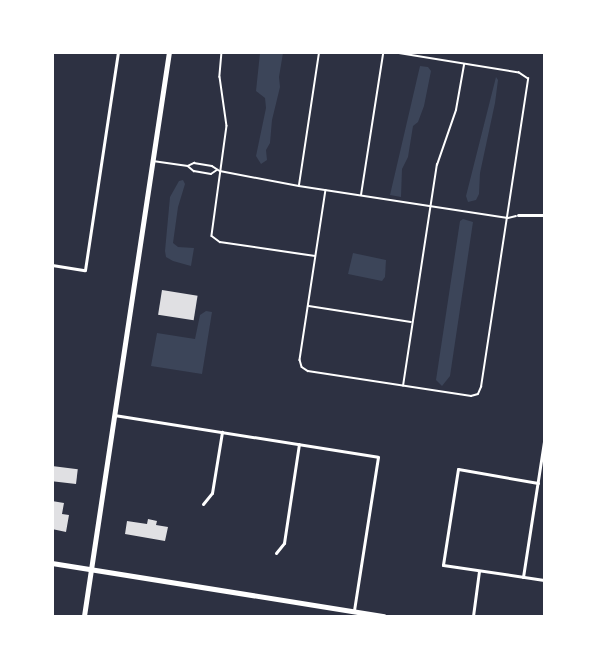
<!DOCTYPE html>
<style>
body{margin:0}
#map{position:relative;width:597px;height:669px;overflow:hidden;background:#2d3142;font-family:"Titillium Web",sans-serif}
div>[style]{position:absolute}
.green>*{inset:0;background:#3c4559}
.building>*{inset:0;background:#e0e0e3;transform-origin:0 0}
.service>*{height:1.5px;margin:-0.75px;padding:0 0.75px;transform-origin:0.75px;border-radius:0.75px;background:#fff}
.minor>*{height:3px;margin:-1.5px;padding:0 1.5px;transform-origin:1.5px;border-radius:1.5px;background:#fff}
.secondary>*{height:4.5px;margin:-2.25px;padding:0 2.25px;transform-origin:2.25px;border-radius:2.25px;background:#fff}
span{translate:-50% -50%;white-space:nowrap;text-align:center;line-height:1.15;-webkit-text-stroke:6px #fff;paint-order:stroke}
.frame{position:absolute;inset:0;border:54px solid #fff;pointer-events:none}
</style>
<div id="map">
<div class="green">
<div style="clip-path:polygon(260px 53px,283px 53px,279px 77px,280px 87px,272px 120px,270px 143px,266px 150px,267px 160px,261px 164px,256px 156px,266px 108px,265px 98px,256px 91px)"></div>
<div style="clip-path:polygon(420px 66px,428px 67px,431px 71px,424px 106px,418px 122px,413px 126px,408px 157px,402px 169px,401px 197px,390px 195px)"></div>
<div style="clip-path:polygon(496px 77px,498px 80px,495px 103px,480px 173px,479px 194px,476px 200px,468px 202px,466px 196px)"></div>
<div style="clip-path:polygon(183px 180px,185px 184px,178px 207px,173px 243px,178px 247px,194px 248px,191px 266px,173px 261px,166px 257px,165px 251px,170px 197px,179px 181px)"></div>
<div style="clip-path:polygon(463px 219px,473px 222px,450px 376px,442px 386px,436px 380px,460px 221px)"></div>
<div style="clip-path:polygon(353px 253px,386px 260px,385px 277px,382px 281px,348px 274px)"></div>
<div style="clip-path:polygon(206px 311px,212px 312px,202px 374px,151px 366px,157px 333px,195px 339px,200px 315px)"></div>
</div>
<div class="building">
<div style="left:162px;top:290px;width:36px;height:25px;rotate:9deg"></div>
<div style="left:52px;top:466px;width:26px;height:15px;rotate:7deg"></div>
<div style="clip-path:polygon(52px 501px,64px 503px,62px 514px,69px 515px,66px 532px,52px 529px)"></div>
<div style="clip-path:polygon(148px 519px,157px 521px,156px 525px,168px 527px,165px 541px,125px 534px,127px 521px,147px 524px)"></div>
</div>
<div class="service">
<div style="left:222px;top:52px;width:25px;rotate:95deg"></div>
<div style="left:220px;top:77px;width:49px;rotate:81.9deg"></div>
<div style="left:227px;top:126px;width:111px;rotate:97.8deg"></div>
<div style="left:212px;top:236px;width:10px;rotate:37deg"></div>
<div style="left:220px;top:242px;width:96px;rotate:8.4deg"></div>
<div style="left:153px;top:161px;width:35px;rotate:8deg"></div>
<div style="left:188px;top:166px;width:8px;rotate:40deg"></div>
<div style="left:194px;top:171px;width:17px;rotate:10deg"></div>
<div style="left:211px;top:174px;width:7px;rotate:-34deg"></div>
<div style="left:188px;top:166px;width:7px;rotate:-27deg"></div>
<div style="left:194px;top:163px;width:18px;rotate:9deg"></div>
<div style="left:212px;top:166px;width:9px;rotate:32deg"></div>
<div style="left:220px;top:171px;width:80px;rotate:10.8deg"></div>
<div style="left:299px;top:186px;width:211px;rotate:8.7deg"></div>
<div style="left:508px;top:218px;width:8px;rotate:-14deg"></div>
<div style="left:299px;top:185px;width:134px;rotate:-81.4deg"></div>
<div style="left:326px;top:190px;width:172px;rotate:98.7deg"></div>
<div style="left:300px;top:360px;width:7px;rotate:74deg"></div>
<div style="left:302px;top:367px;width:7px;rotate:34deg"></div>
<div style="left:308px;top:371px;width:165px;rotate:8.7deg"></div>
<div style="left:471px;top:396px;width:7px;rotate:-16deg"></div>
<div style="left:478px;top:394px;width:8px;rotate:-67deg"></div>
<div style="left:481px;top:387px;width:312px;rotate:-81.3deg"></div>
<div style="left:528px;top:79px;width:11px;rotate:-146deg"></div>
<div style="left:519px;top:73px;width:132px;rotate:-170.8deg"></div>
<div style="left:361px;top:195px;width:143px;rotate:-81.1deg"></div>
<div style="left:309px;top:306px;width:103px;rotate:8.9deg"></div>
<div style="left:403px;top:386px;width:224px;rotate:-81.3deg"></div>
<div style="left:437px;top:165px;width:58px;rotate:-70.9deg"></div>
<div style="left:456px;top:110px;width:46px;rotate:-79.9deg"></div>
</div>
<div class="minor">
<div style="left:518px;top:215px;width:26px"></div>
<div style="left:52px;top:265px;width:33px;rotate:9deg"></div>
<div style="left:85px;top:270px;width:220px;rotate:-81.4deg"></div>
<div style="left:114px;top:415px;width:267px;rotate:9deg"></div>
<div style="left:378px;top:457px;width:156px;rotate:98.9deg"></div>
<div style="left:538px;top:483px;width:81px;rotate:-170.1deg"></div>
<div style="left:458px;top:469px;width:97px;rotate:98.9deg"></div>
<div style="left:443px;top:565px;width:102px;rotate:8.4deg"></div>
<div style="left:203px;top:504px;width:14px;rotate:-51deg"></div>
<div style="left:212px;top:493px;width:62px;rotate:-80.7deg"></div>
<div style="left:276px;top:553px;width:13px;rotate:-51deg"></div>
<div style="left:284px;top:543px;width:100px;rotate:-81.4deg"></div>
<div style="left:523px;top:577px;width:137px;rotate:-81.2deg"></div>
<div style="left:473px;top:616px;width:45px;rotate:-82.4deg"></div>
</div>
<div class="secondary">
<div style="left:52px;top:563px;width:336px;rotate:9.1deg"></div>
<div style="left:84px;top:616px;width:570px;rotate:-81.43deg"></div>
</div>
<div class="frame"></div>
</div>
